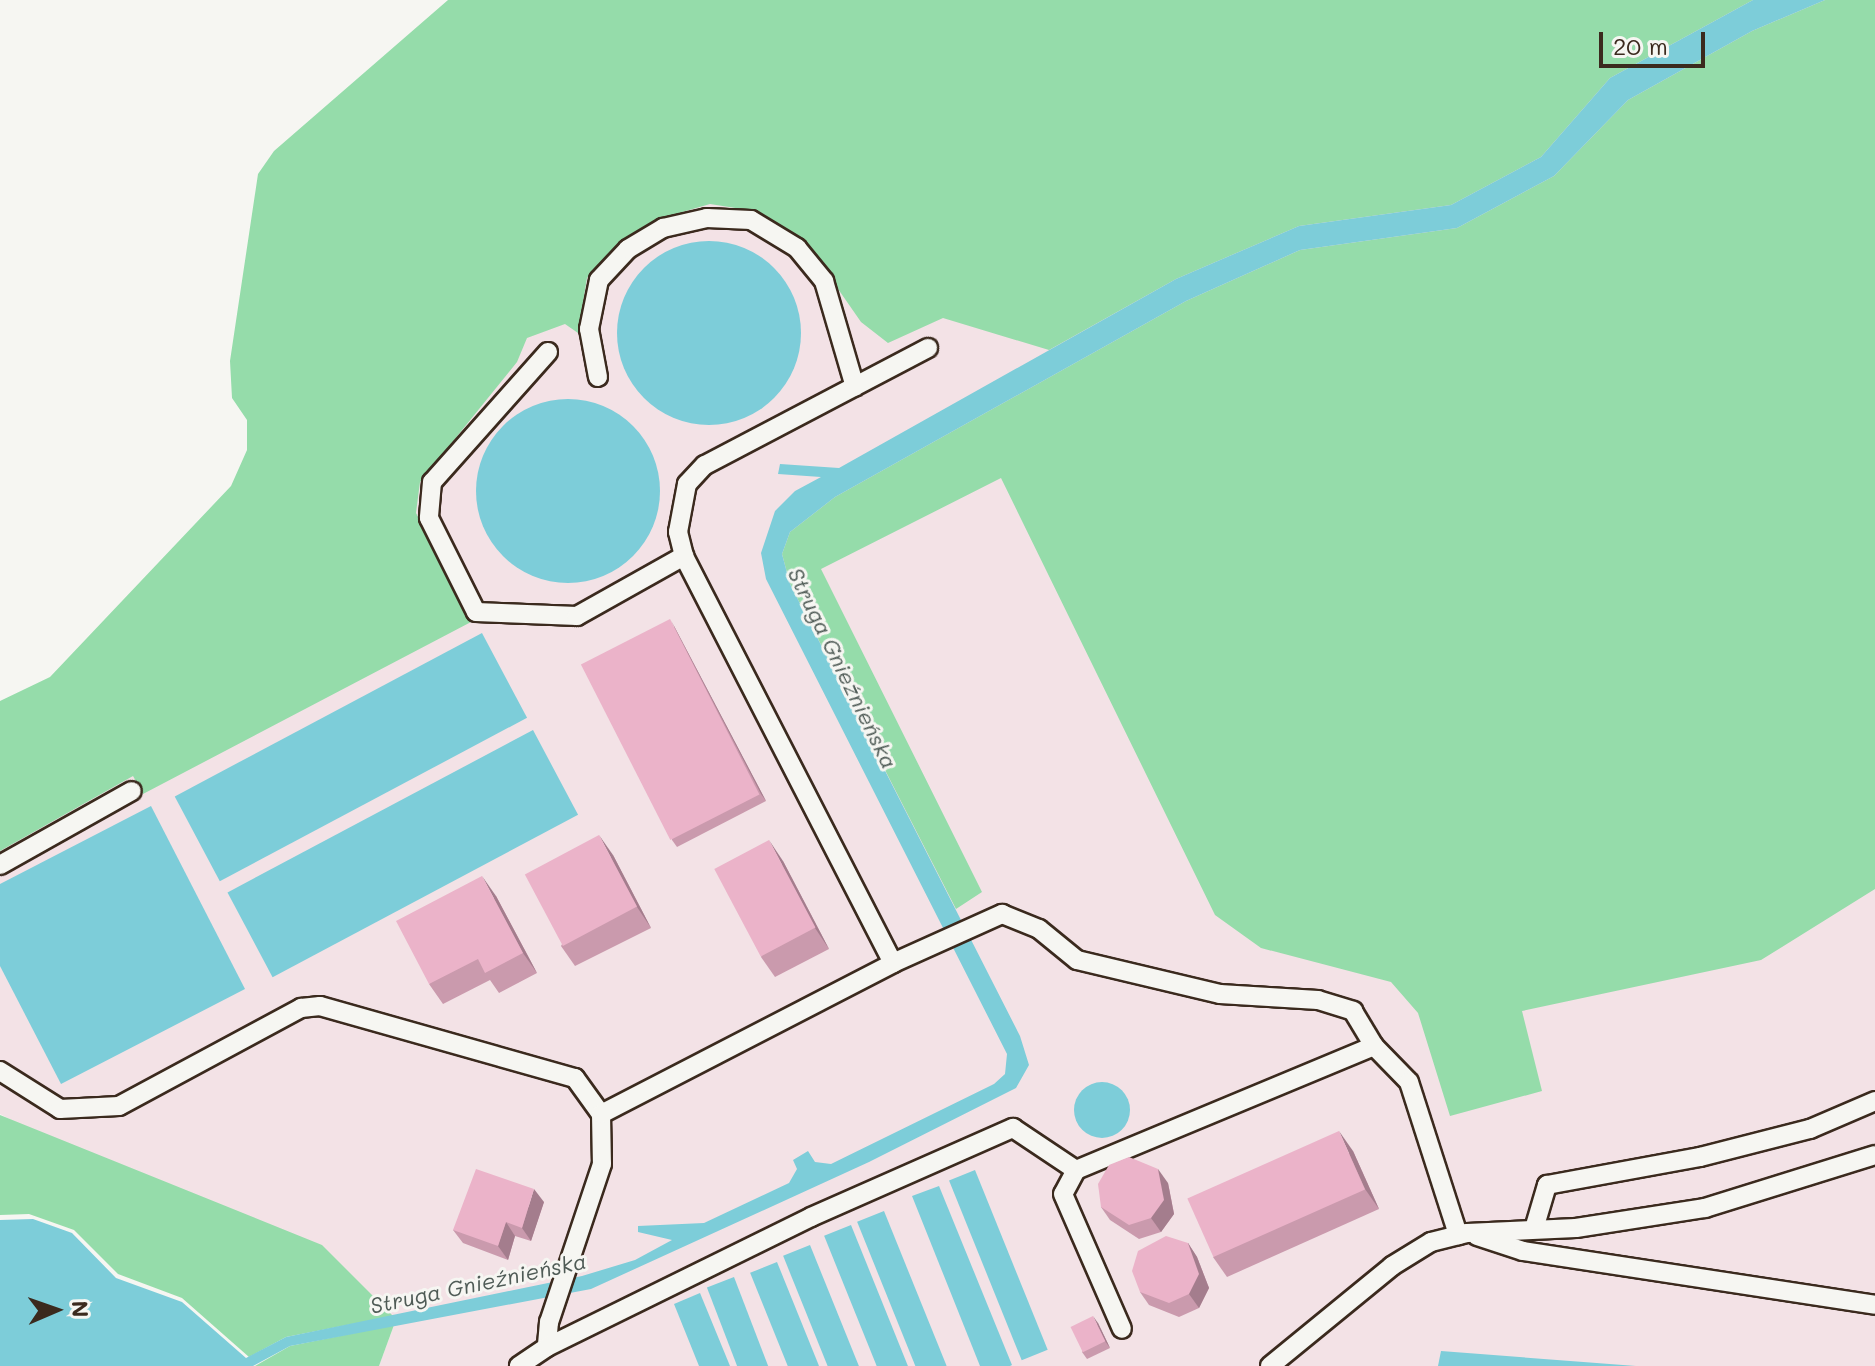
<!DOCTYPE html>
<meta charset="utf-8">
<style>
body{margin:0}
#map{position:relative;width:1875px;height:1366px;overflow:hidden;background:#f6f6f2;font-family:Mali,sans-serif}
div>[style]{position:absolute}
.built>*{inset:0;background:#f3e2e6}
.green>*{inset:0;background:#95dcaa}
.water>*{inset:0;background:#7dcdd9;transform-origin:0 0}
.round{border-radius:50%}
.roads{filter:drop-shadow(2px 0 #3b2a1e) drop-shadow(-2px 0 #3b2a1e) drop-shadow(0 2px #3b2a1e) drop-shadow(0 -2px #3b2a1e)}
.lane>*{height:18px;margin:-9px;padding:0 9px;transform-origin:9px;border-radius:9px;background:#f6f6f2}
.wall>*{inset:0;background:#ca9aad}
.shaded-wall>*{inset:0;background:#a47d8d}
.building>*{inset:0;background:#ebb3c9;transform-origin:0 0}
span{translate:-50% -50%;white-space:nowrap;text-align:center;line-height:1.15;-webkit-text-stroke:6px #f6f6f2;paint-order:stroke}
.water-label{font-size:22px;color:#4f5b56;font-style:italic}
.north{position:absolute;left:16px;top:1270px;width:80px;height:80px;-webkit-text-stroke:6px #f6f6f2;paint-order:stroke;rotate:88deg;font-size:22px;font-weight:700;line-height:32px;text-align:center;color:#3b2a1e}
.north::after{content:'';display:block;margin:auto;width:28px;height:36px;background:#3b2a1e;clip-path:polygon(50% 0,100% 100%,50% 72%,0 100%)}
.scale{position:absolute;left:1599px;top:32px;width:106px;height:36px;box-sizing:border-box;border:4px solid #3b2a1e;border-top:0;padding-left:10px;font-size:24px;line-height:28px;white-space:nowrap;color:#3b2a1e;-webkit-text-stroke:6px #f6f6f2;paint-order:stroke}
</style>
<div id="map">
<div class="built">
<div style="clip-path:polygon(1316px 0,1875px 0,1875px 1366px,379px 1366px,396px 1320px,0 1114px,0 753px,265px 465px,292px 172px)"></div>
</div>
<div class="green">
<div style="clip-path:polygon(448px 0,1753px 0,1610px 78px,1541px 157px,1451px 205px,1299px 226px,1176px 279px,1049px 350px,943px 318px,888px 343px,861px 322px,804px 240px,748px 210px,710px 204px,658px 219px,626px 238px,587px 278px,578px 333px,565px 324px,527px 338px,517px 362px,420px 482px,416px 513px,471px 622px,143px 794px,133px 776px,0 851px,0 701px,50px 677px,231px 486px,247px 450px,247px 420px,232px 398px,230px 361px,258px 174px,274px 151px)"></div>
<div style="clip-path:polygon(1825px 0,1875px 0,1875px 889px,1761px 960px,1522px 1011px,1542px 1091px,1450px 1116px,1418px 1013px,1391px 982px,1261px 948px,1215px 915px,1001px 478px,821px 569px,982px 892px,956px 909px,790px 584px,782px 554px,790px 532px,835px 497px,1186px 301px,1300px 250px,1457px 228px,1554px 176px,1628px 100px,1752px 31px)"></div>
<div style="clip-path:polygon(0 1115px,322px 1245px,393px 1316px,286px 1337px,249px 1357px,182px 1298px,118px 1274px,74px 1230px,29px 1214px,0 1215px)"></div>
<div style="clip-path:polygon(394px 1325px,379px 1366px,255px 1366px,290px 1346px)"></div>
</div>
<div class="water">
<div style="clip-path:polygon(1753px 0,1825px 0,1752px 31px,1628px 100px,1554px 176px,1457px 228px,1300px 250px,1186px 301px,835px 497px,790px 532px,782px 554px,790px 584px,1020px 1036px,1029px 1065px,1016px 1088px,869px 1162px,591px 1289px,290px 1346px,253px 1366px,0 1366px,0 1220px,33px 1219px,72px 1233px,116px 1278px,182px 1302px,246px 1358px,286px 1337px,582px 1276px,635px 1260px,672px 1240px,638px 1232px,638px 1226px,704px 1223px,789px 1183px,797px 1169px,793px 1160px,808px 1151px,815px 1162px,831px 1164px,994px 1084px,1005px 1074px,1007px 1054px,766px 579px,761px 553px,775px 511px,795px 491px,821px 477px,778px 474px,780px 464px,839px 468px,1176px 279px,1299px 226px,1451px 205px,1541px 157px,1610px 78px)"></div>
<div class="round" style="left:617px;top:241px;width:184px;height:184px"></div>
<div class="round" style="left:476px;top:399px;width:184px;height:184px"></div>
<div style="left:482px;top:633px;width:96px;height:348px;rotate:62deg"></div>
<div style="left:533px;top:730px;width:96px;height:346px;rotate:62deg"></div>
<div style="clip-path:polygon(151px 806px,245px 989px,61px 1084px,0 966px,0 884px)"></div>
<div class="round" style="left:1074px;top:1082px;width:56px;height:56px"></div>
<div style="left:975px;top:1170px;width:194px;height:28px;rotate:68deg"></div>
<div style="clip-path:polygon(939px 1186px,1012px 1365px,1010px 1366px,980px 1366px,912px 1196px)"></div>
<div style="left:884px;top:1211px;width:167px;height:29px;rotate:68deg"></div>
<div style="left:851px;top:1225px;width:152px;height:29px;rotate:68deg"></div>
<div style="left:810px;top:1245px;width:131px;height:29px;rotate:68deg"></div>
<div style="left:777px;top:1262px;width:112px;height:29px;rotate:68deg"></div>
<div style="left:734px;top:1277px;width:96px;height:29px;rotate:69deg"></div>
<div style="clip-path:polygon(700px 1293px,730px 1366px,699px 1366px,674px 1304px)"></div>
<div style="clip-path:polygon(1441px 1351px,1636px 1366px,1438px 1366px)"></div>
</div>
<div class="roads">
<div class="lane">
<div style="left:548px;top:352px;width:174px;rotate:131.7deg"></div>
<div style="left:432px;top:482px;width:36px;rotate:95deg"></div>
<div style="left:429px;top:518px;width:105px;rotate:63.4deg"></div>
<div style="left:476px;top:612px;width:101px;rotate:2.3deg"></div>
<div style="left:577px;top:616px;width:123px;rotate:-29.3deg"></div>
<div style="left:598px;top:377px;width:49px;rotate:-100.6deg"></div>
<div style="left:589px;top:329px;width:50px;rotate:-78.5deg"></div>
<div style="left:599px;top:280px;width:42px;rotate:-46.9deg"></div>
<div style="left:628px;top:249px;width:41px;rotate:-31deg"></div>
<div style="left:663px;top:228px;width:45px;rotate:-12.8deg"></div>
<div style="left:707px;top:218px;width:44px;rotate:2.6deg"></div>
<div style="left:751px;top:220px;width:54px;rotate:31.3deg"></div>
<div style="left:797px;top:248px;width:43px;rotate:50.7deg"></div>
<div style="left:824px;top:281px;width:110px;rotate:73.7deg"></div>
<div style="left:0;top:865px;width:151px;rotate:-29.3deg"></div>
<div style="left:893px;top:963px;width:458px;rotate:-117.2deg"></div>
<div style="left:684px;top:556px;width:25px;rotate:-104deg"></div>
<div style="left:678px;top:532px;width:49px;rotate:-79.4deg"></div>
<div style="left:687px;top:484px;width:26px;rotate:-47deg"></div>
<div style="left:705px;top:465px;width:252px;rotate:-27.7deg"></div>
<div style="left:0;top:1071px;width:71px;rotate:32.3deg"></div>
<div style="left:60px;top:1109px;width:59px;rotate:-2.9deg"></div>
<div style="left:119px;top:1106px;width:207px;rotate:-28.3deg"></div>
<div style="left:301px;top:1008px;width:19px;rotate:-6deg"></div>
<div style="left:320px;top:1006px;width:265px;rotate:15.8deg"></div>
<div style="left:575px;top:1078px;width:44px;rotate:54.2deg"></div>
<div style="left:601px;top:1114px;width:50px;rotate:88.9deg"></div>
<div style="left:602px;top:1164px;width:167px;rotate:108.5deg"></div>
<div style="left:549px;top:1322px;width:25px;rotate:95deg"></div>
<div style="left:547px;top:1347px;width:34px;rotate:146deg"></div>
<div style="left:601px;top:1114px;width:329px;rotate:-27.3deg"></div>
<div style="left:893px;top:963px;width:120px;rotate:-24.2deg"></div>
<div style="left:1002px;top:914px;width:40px;rotate:22deg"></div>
<div style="left:1039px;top:929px;width:49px;rotate:39.2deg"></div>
<div style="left:1077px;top:960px;width:147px;rotate:13.4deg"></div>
<div style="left:1220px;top:994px;width:98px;rotate:3.5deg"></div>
<div style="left:1318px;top:1000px;width:37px;rotate:17deg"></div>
<div style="left:1353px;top:1011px;width:41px;rotate:59deg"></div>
<div style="left:1076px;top:1170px;width:27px;rotate:118deg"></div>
<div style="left:1063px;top:1194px;width:147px;rotate:66.4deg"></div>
<div style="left:1534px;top:1229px;width:46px;rotate:-73.5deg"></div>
<div style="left:1547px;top:1185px;width:156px;rotate:-10.4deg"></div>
<div style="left:1700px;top:1157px;width:114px;rotate:-14.3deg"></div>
<div style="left:1810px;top:1129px;width:71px;rotate:-23.3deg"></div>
<div style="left:1477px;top:1236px;width:48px;rotate:18.1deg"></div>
<div style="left:1523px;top:1251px;width:356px;rotate:8.7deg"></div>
<div style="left:547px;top:1347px;width:294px;rotate:-26.2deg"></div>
<div style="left:811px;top:1217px;width:221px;rotate:-23.8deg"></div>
<div style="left:1013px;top:1128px;width:76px;rotate:33.7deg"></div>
<div style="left:1076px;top:1170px;width:323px;rotate:-22.6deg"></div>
<div style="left:1374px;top:1046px;width:50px;rotate:45.8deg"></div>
<div style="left:1409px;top:1082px;width:161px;rotate:72.2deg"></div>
<div style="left:1270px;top:1366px;width:158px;rotate:-39.3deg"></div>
<div style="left:1392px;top:1266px;width:46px;rotate:-31.6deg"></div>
<div style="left:1431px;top:1242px;width:37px;rotate:-14deg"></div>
<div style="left:1467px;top:1233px;width:109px;rotate:-2.6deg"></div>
<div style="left:1576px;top:1228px;width:131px;rotate:-8.8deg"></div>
<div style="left:1705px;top:1208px;width:178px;rotate:-17.3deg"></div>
</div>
</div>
<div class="wall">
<div style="clip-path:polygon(674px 626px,766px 801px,677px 847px,672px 840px)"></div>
<div style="clip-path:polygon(613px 855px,651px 928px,575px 966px,561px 946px)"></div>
<div style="clip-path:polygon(783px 861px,829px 949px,775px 977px,761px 957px)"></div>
<div style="clip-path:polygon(496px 896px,537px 973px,499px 993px,490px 980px,443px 1004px,429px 984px)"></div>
<div style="clip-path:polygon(1353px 1151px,1379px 1209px,1227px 1277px,1213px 1257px)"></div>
<div style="clip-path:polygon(1168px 1183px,1174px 1214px,1161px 1232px,1139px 1239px,1110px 1220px,1101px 1207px)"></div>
<div style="clip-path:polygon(544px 1202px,531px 1241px,515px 1236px,508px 1260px,463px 1243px,453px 1230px)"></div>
<div style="clip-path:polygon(1188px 1243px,1197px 1257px,1209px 1288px,1199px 1308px,1179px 1317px,1149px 1305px,1140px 1292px)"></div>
<div style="clip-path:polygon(1098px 1323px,1110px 1348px,1087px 1359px,1082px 1352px)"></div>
</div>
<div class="shaded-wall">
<div style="clip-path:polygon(670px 619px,674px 626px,766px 801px,761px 794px)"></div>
<div style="clip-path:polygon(599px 835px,613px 855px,651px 928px,637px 907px)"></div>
<div style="clip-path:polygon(769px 840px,783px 861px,829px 949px,815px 928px)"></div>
<div style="clip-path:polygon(482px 876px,496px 896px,537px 973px,523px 953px)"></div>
<div style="clip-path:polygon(1339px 1131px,1353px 1151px,1379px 1209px,1365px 1189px)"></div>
<div style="clip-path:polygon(1158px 1169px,1168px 1183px,1174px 1214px,1161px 1232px,1151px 1218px)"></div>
<div style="clip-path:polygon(534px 1189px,544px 1202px,531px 1241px,522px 1228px)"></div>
<div style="clip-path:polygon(506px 1222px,515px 1236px,508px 1260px,498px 1246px)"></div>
<div style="clip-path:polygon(1188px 1243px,1197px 1257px,1209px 1288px,1199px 1308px,1189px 1294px)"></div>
<div style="clip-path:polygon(1093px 1316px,1098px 1323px,1110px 1348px,1105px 1341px)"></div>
</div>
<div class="building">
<div style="left:670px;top:619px;width:197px;height:100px;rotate:63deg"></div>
<div style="left:599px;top:835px;width:81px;height:84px;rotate:62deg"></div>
<div style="left:769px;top:840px;width:99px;height:62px;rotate:62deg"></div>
<div style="clip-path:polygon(482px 876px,523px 953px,485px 973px,478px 959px,429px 984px,396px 921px)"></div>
<div style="left:1339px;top:1131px;width:64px;height:166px;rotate:66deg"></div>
<div style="clip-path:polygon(1129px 1157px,1158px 1169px,1164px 1200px,1151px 1218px,1129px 1225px,1101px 1207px,1098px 1184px,1109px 1165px)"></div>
<div style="clip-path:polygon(476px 1169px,534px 1189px,522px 1228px,506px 1222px,498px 1246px,453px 1230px)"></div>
<div style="clip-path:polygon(1166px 1236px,1188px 1243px,1199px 1274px,1189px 1294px,1169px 1303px,1140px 1292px,1132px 1271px,1138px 1251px)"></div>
<div style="left:1093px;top:1316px;width:28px;height:25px;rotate:64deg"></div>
</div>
<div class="water-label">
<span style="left:843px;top:668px;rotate:64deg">Struga Gnieźnieńska</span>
<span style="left:478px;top:1283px;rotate:-12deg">Struga Gnieźnieńska</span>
</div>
<div class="north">N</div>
<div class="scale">20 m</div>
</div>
